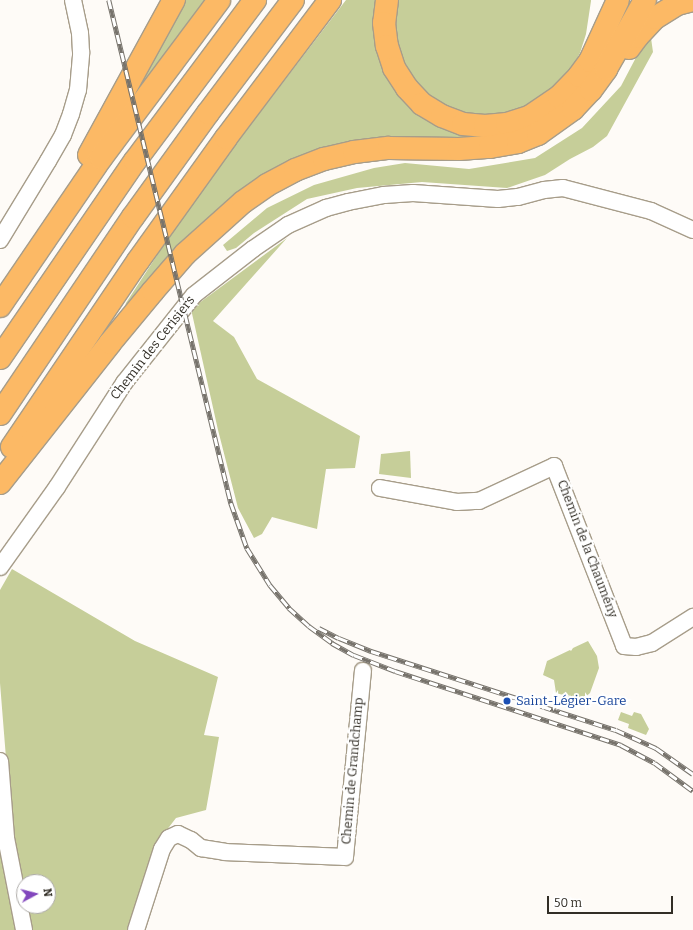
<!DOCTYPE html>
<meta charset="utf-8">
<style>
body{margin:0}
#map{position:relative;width:693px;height:930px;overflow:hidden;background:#fefbf7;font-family:Bitter,serif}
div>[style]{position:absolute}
.green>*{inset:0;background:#c6ce99}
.roads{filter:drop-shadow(1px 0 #a79d8a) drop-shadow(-1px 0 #a79d8a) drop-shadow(0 1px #a79d8a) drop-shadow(0 -1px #a79d8a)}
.minor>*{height:16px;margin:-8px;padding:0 8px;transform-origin:8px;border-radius:8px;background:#fff}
.motorway>*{height:22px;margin:-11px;padding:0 11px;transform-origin:11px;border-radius:11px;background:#fcb965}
.rail>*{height:4.5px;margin-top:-2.25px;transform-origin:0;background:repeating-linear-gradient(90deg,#fff 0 9px,#77736c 0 18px);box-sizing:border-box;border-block:1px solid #77736c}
.dots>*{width:11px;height:11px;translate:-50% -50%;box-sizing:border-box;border:2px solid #fff;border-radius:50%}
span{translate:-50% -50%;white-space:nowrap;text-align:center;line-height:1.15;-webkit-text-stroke:4px #fff;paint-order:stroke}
.street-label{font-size:13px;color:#322e26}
.transit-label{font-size:13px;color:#164399}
.left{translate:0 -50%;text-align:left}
.north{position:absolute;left:16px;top:874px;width:40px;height:40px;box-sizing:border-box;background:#fff;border:1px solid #adaba8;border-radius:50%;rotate:83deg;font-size:11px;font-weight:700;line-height:16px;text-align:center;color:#322e26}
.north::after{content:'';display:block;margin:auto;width:14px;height:18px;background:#8247bd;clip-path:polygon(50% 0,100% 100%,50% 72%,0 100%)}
.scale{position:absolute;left:547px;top:896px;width:126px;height:18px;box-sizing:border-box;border:2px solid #322e26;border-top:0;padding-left:5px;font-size:12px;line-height:14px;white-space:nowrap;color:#322e26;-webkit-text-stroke:3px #fff;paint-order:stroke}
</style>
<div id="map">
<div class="green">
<div style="clip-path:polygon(182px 0,205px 0,141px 86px,137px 83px)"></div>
<div style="clip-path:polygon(346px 0,380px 0,407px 100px,515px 136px,317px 155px,122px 317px,126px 303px,193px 200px)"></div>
<div style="clip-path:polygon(398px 0,591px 0,591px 1px,586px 34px,580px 53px,573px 66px,560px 82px,543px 97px,523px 109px,502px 115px,481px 116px,459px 112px,440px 103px,423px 91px,410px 74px,401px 55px,395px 32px)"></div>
<div style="clip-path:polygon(651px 38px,653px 52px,607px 136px,593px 147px,570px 159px,545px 175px,507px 188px,422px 182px,357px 188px,307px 199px,254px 233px,236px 248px,227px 251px,223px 245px,267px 208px,314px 185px,374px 168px,405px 163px,469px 169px,535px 158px,582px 128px,621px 86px,642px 46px)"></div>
<div style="clip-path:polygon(287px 238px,213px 321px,234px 337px,257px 379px,360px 436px,355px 468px,326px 469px,317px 529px,272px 517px,262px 534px,254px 538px,238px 508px,218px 430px,191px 309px)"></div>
<div style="clip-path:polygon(410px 451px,411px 478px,379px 474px,381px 454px)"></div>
<div style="clip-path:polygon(12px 569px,135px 641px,218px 677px,204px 735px,219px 737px,206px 810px,176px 818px,156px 844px,131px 930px,31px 930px,26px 906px,48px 906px,48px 882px,24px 882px,24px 894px,12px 833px,0 683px,0 590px)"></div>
<div style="clip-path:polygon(588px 641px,597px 656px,599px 668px,590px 693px,582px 700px,556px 693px,554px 680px,543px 675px,547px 661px,570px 650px,571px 651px,573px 648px)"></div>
<div style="clip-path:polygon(621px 712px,632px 716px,634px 712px,641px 714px,649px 729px,646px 735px,628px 728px,629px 724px,618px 720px)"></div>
<div style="clip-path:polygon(0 845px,17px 930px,0 930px)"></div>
</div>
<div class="roads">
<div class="minor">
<div style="left:0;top:240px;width:92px;rotate:-58.7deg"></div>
<div style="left:48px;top:161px;width:30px;rotate:-60deg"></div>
<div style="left:63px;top:135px;width:22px;rotate:-69deg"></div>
<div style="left:71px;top:114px;width:25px;rotate:-74deg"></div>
<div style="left:78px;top:90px;width:38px;rotate:-85deg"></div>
<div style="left:81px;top:52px;width:19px;rotate:-93deg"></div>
<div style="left:80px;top:33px;width:34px;rotate:-102deg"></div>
<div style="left:380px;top:488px;width:78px;rotate:10.3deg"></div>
<div style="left:457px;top:502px;width:22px;rotate:-3deg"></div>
<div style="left:479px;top:501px;width:83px;rotate:-25deg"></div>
<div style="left:554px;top:466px;width:193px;rotate:68.7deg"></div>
<div style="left:624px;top:646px;width:12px;rotate:5deg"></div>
<div style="left:636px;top:647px;width:16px;rotate:-14deg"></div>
<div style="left:652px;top:643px;width:49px;rotate:-32.4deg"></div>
<div style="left:0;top:567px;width:98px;rotate:-54.5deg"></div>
<div style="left:57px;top:487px;width:124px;rotate:-57.2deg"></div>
<div style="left:124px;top:383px;width:112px;rotate:-51.5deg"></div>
<div style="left:194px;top:295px;width:75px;rotate:-37.9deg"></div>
<div style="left:253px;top:249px;width:42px;rotate:-34.4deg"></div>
<div style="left:288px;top:225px;width:42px;rotate:-24.1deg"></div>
<div style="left:326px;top:208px;width:23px;rotate:-15deg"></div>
<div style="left:348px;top:202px;width:37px;rotate:-11deg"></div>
<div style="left:384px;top:195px;width:29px;rotate:-4deg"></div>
<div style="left:413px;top:193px;width:85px;rotate:4deg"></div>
<div style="left:498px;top:199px;width:20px;rotate:-6deg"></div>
<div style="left:518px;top:197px;width:27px;rotate:-15deg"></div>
<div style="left:544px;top:190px;width:19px;rotate:-6deg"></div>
<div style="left:563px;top:188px;width:91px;rotate:14.6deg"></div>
<div style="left:651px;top:211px;width:46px;rotate:24.3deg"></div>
<div style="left:0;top:761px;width:77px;rotate:85.5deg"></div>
<div style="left:6px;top:838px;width:94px;rotate:78.9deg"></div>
<div style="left:136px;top:930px;width:85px;rotate:-72.2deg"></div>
<div style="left:162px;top:849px;width:13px;rotate:-58deg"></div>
<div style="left:169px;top:838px;width:10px;rotate:-24deg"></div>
<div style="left:178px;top:834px;width:14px;rotate:25deg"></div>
<div style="left:191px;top:840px;width:13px;rotate:39deg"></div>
<div style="left:201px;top:848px;width:24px;rotate:9deg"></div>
<div style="left:225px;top:852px;width:120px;rotate:2.4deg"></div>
<div style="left:345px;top:857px;width:187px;rotate:-84.5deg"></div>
</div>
<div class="motorway">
<div style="left:387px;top:0;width:23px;rotate:97deg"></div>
<div style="left:384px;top:23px;width:23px;rotate:83deg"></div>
<div style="left:387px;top:46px;width:23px;rotate:72deg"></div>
<div style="left:394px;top:68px;width:24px;rotate:57deg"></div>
<div style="left:407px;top:88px;width:22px;rotate:47deg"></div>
<div style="left:422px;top:104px;width:23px;rotate:31deg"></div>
<div style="left:442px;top:116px;width:22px;rotate:21deg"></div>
<div style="left:463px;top:124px;width:22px;rotate:5deg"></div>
<div style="left:485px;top:126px;width:22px;rotate:-5deg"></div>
<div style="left:507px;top:124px;width:23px;rotate:-18deg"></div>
<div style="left:529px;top:117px;width:36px;rotate:-34deg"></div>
<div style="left:559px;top:97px;width:29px;rotate:-46deg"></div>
<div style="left:579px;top:76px;width:19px;rotate:-54deg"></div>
<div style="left:590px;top:61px;width:67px;rotate:-65.3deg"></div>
<div style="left:629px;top:48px;width:14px;rotate:-54deg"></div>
<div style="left:637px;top:37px;width:26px;rotate:-47deg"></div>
<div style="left:655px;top:18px;width:26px;rotate:-32deg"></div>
<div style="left:677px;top:4px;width:16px;rotate:-14deg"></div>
<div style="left:89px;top:155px;width:177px;rotate:-61.3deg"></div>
<div style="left:0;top:306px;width:179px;rotate:-55.7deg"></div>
<div style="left:101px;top:158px;width:197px;rotate:-53.2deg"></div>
<div style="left:0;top:358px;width:239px;rotate:-55.6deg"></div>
<div style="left:135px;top:161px;width:201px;rotate:-53.3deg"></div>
<div style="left:0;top:414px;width:238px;rotate:-56deg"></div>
<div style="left:133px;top:217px;width:128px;rotate:-54.2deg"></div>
<div style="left:208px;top:113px;width:141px;rotate:-53deg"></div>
<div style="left:12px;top:447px;width:225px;rotate:-55.9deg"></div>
<div style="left:138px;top:261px;width:151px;rotate:-54.4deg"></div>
<div style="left:226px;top:138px;width:173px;rotate:-53deg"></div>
<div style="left:0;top:483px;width:178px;rotate:-51.8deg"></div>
<div style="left:110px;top:343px;width:67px;rotate:-50.4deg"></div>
<div style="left:153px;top:291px;width:49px;rotate:-49.1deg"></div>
<div style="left:185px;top:254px;width:78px;rotate:-41.9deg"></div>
<div style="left:243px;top:202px;width:29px;rotate:-35deg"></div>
<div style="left:267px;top:185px;width:32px;rotate:-28deg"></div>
<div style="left:295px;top:170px;width:31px;rotate:-21deg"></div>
<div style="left:324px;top:159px;width:31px;rotate:-13deg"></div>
<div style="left:354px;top:152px;width:35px;rotate:-7deg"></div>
<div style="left:389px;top:148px;width:70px;rotate:0.8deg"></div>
<div style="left:459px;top:149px;width:31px;rotate:-4deg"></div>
<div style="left:490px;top:147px;width:28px;rotate:-10deg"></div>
<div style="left:518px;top:142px;width:22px;rotate:-22deg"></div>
<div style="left:538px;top:134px;width:43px;rotate:-35.5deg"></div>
<div style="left:573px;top:109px;width:26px;rotate:-47deg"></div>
<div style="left:591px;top:90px;width:26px;rotate:-54deg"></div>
<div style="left:606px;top:69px;width:79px;rotate:-60.5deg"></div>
</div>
</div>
<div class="rail">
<div style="left:109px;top:0;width:518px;rotate:76.37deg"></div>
<div style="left:231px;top:503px;width:48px;rotate:70.4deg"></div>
<div style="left:247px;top:548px;width:44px;rotate:58.1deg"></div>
<div style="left:270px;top:585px;width:30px;rotate:50deg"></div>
<div style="left:289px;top:608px;width:27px;rotate:42deg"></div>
<div style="left:309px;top:626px;width:29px;rotate:36deg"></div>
<div style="left:332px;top:643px;width:25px;rotate:29deg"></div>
<div style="left:354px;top:655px;width:44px;rotate:21.3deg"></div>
<div style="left:395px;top:671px;width:238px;rotate:18.1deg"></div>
<div style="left:621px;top:745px;width:38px;rotate:28deg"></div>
<div style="left:655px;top:763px;width:47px;rotate:36.4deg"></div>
<div style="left:319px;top:628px;width:22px;rotate:27deg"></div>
<div style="left:339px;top:638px;width:35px;rotate:22deg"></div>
<div style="left:371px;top:651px;width:257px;rotate:17.9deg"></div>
<div style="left:616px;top:730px;width:44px;rotate:24.2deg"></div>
<div style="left:656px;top:748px;width:45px;rotate:35.1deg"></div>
</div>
<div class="dots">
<div style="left:507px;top:701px;background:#1a4fb4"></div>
</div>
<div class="street-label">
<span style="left:153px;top:348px;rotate:-52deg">Chemin des Cerisiers</span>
<span style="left:587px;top:549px;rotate:69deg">Chemin de la Chaumény</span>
<span style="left:353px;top:771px;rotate:-85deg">Chemin de Grandchamp</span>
</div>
<div class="transit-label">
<span class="left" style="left:516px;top:701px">Saint-Légier-Gare</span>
</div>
<div class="north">N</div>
<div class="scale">50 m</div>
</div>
